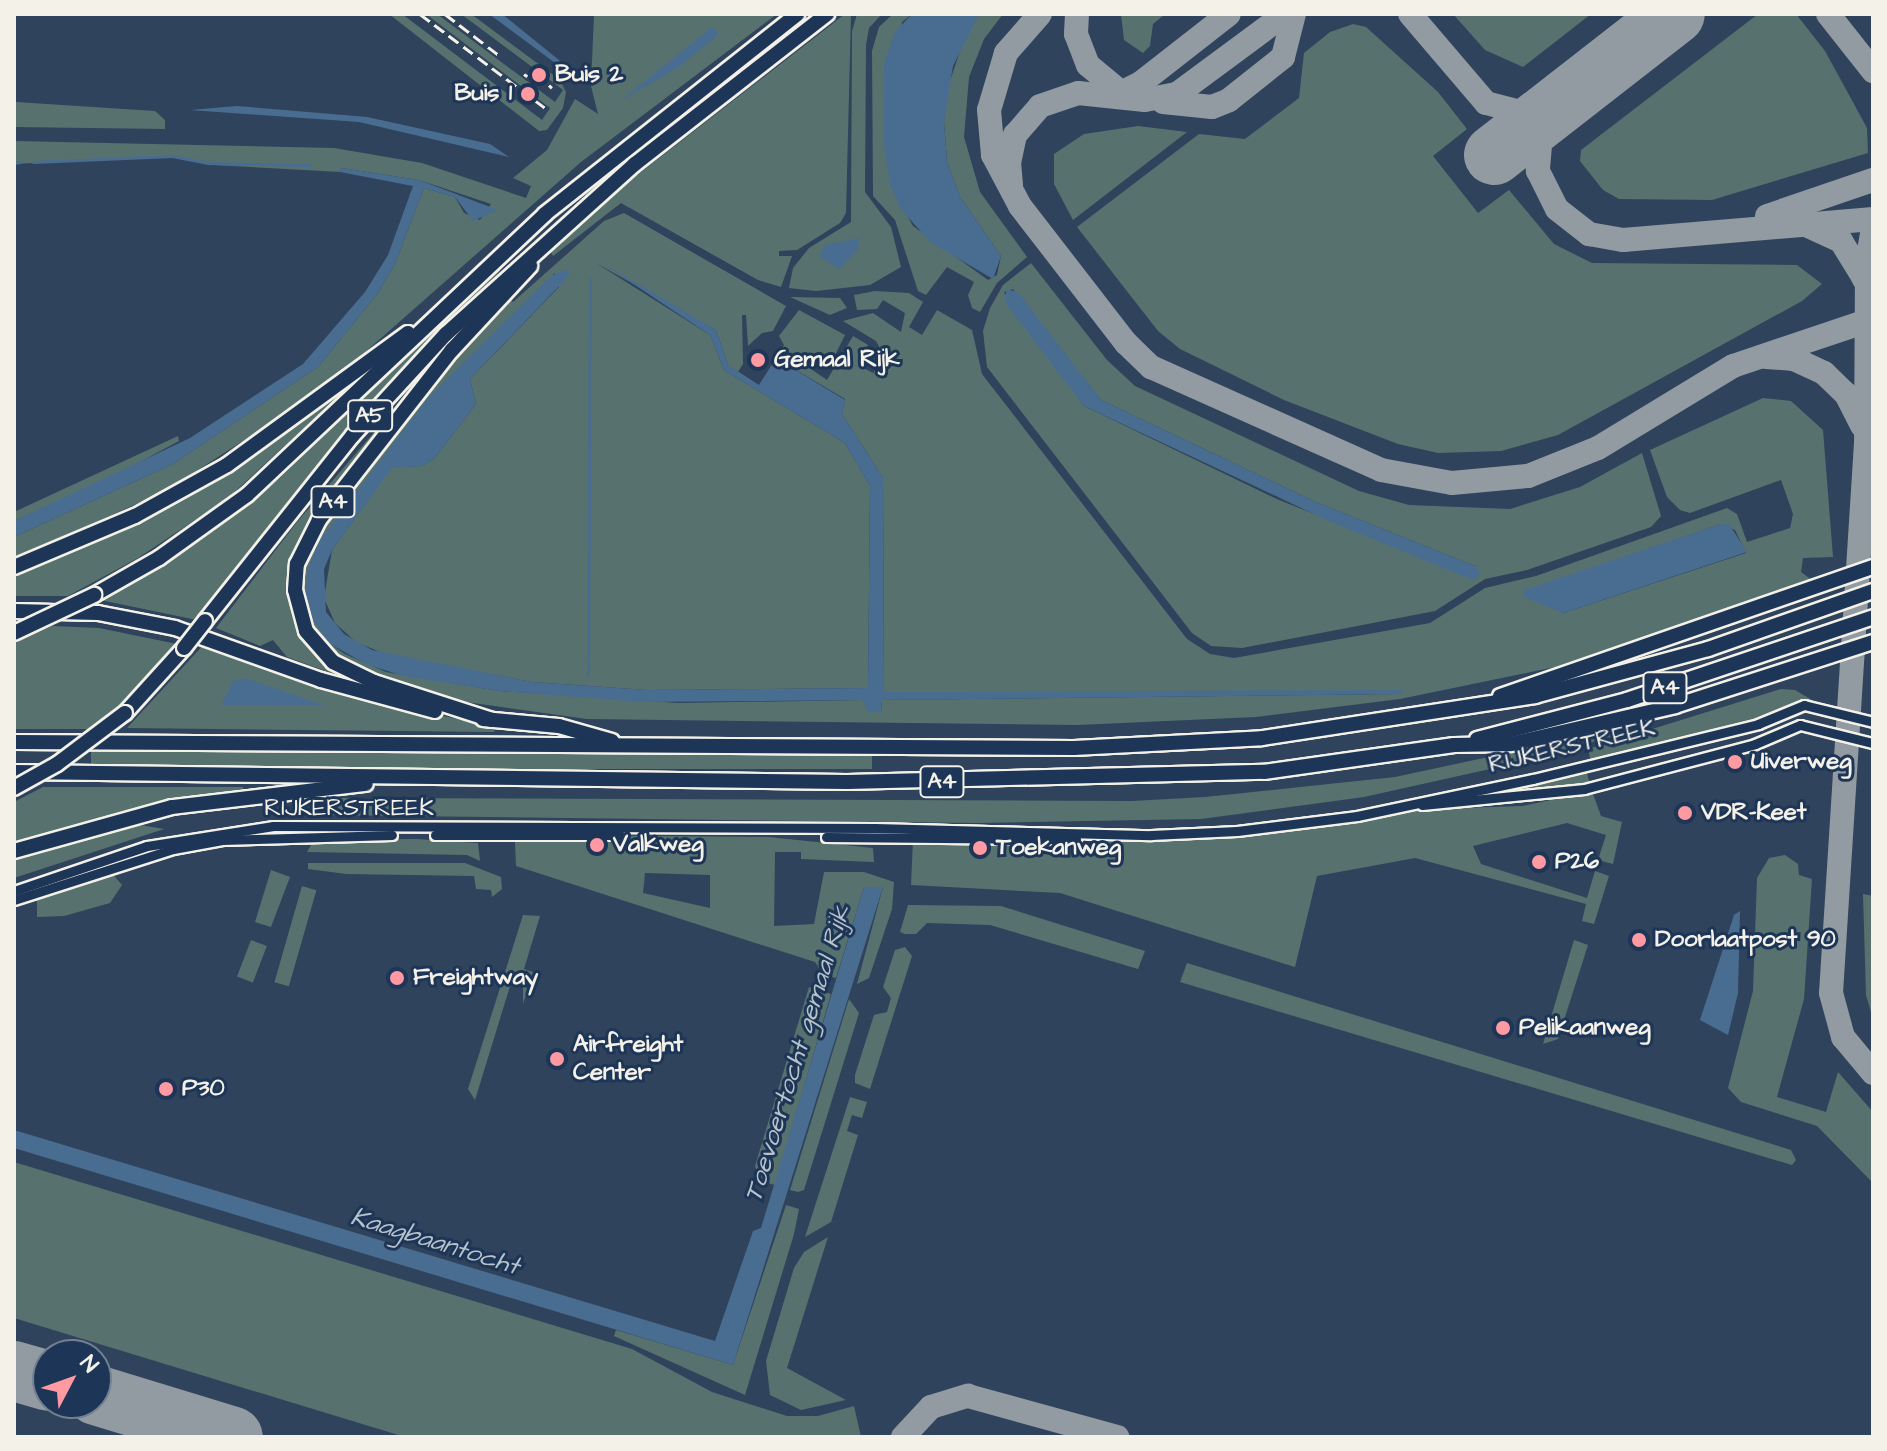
<!DOCTYPE html>
<style>
body{margin:0}
#map{position:relative;width:1887px;height:1451px;overflow:hidden;background:#30435c;font-family:"Architects Daughter",sans-serif}
div>[style]{position:absolute}
.green>*{inset:0;background:#57726e;transform-origin:0 0}
.water>*{inset:0;background:#496d90}
.pier>*{inset:0;background:#30435c}
.stream>*{height:3px;margin:-1.5px;padding:0 1.5px;transform-origin:1.5px;border-radius:1.5px;background:#496d90}
.taxiway>*{height:24px;margin:-12px;padding:0 12px;transform-origin:12px;border-radius:12px;background:#929aa2}
.runway>*{height:60px;margin:-30px;padding:0 30px;transform-origin:30px;border-radius:30px;background:#929aa2}
.roads{filter:drop-shadow(2px 0 #f4f1e8) drop-shadow(-2px 0 #f4f1e8) drop-shadow(0 2px #f4f1e8) drop-shadow(0 -2px #f4f1e8)}
.minor>*{height:9px;margin:-4.5px;padding:0 4.5px;transform-origin:4.5px;border-radius:4.5px;background:#1d3557}
.highway>*{height:14px;margin:-7px;padding:0 7px;transform-origin:7px;border-radius:7px;background:#1d3557}
.rail>*{height:3px;margin-top:-1.5px;transform-origin:0;background:repeating-linear-gradient(90deg,#f4f1e8 0 12px,transparent 0 18px)}
.bridges{filter:drop-shadow(2px 0 #f4f1e8) drop-shadow(-2px 0 #f4f1e8) drop-shadow(0 2px #f4f1e8) drop-shadow(0 -2px #f4f1e8)}
.highway-bridge>*{height:14px;margin:-7px;padding:0 7px;transform-origin:7px;border-radius:7px;background:#1d3557}
.dots>*{width:22px;height:22px;translate:-50% -50%;box-sizing:border-box;border:4px solid #1d3557;border-radius:50%}
span{translate:-50% -50%;white-space:nowrap;text-align:center;line-height:1.15;-webkit-text-stroke:6px #1d3557;paint-order:stroke}
.shield-label span{padding:2px 6px;background:#1d3557;border:2px solid;border-radius:6px;-webkit-text-stroke-width:0}
.shield-label{font-size:22px;color:#f4f1e8;font-weight:700}
.poi-label{font-size:24px;color:#f4f1e8;font-weight:700}
.left{translate:0 -50%;text-align:left}
.right{translate:-100% -50%;text-align:right}
.street-label{font-size:24px;color:#f4f1e8}
.water-label{font-size:26px;color:#b8c3c9;font-style:italic}
.frame{position:absolute;inset:0;border:16px solid #f4f1e8;pointer-events:none}
.north{position:absolute;left:32px;top:1339px;width:80px;height:80px;box-sizing:border-box;background:#1d3557;border:2px solid #738091;border-radius:50%;rotate:49deg;font-size:22px;font-weight:700;line-height:32px;text-align:center;color:#f4f1e8}
.north::after{content:'';display:block;margin:auto;width:28px;height:36px;background:#ff9aa2;clip-path:polygon(50% 0,100% 100%,50% 72%,0 100%)}
</style>
<div id="map">
<div class="green">
<div style="clip-path:polygon(389px 14px,402px 14px,542px 120px,550px 108px,426px 14px,437px 14px,555px 102px,563px 90px,461px 14px,471px 14px,560px 80px,566px 92px,563px 108px,547px 130px,539px 131px)"></div>
<div style="clip-path:polygon(594px 14px,777px 14px,581px 162px,322px 390px,165px 491px,14px 559px,14px 537px,173px 464px,318px 367px,378px 293px,395px 264px,424px 188px,455px 197px,464px 213px,480px 220px,491px 204px,419px 180px,341px 168px,340px 172px,213px 165px,166px 156px,14px 164px,14px 141px,334px 148px,422px 163px,526px 198px,531px 186px,513px 178px,547px 150px,575px 99px,598px 114px,591px 86px)"></div>
<div style="clip-path:polygon(845px 14px,851px 14px,846px 213px,840px 223px,797px 250px,779px 251px,779px 256px,792px 256px,781px 287px,758px 280px,621px 203px,553px 256px,549px 249px,613px 194px)"></div>
<div style="clip-path:polygon(857px 14px,882px 14px,869px 28px,866px 45px,865px 192px,891px 227px,901px 267px,870px 285px,816px 291px,789px 288px,793px 268px,809px 248px,851px 222px,852px 31px)"></div>
<div style="clip-path:polygon(893px 14px,912px 14px,902px 22px,890px 184px,913px 226px,988px 280px,997px 275px,1001px 256px,960px 197px,947px 161px,944px 122px,946px 93px,964px 39px,979px 14px,1003px 14px,984px 39px,969px 77px,964px 137px,980px 192px,1027px 257px,997px 283px,980px 312px,972px 308px,968px 295px,974px 282px,947px 267px,926px 295px,918px 291px,895px 220px,873px 196px,872px 51px,879px 27px)"></div>
<div style="clip-path:polygon(1121px 14px,1165px 14px,1153px 24px,1150px 46px,1143px 53px,1124px 40px)"></div>
<div style="clip-path:polygon(1453px 14px,1591px 14px,1523px 67px,1485px 50px)"></div>
<div style="clip-path:polygon(1758px 14px,1796px 14px,1825px 51px,1867px 128px,1868px 153px,1712px 200px,1619px 199px,1603px 190px,1580px 161px,1581px 150px)"></div>
<div style="clip-path:polygon(1353px 24px,1366px 27px,1438px 92px,1467px 129px,1433px 156px,1478px 213px,1509px 190px,1554px 244px,1592px 263px,1797px 265px,1822px 284px,1802px 301px,1558px 435px,1501px 451px,1438px 453px,1398px 444px,1284px 400px,1180px 349px,1158px 331px,1077px 227px,1199px 134px,1245px 139px,1299px 98px,1304px 53px,1330px 32px)"></div>
<div style="clip-path:polygon(16px 102px,155px 111px,165px 120px,165px 129px,14px 127px)"></div>
<div style="clip-path:polygon(1138px 126px,1187px 132px,1073px 220px,1054px 184px,1054px 154px,1084px 134px)"></div>
<div style="clip-path:polygon(evenodd,624px 213px,786px 306px,773px 331px,762px 333px,748px 346px,746px 315px,742px 315px,743px 364px,738px 372px,728px 365px,716px 330px,596px 263px,710px 335px,724px 370px,845px 443px,870px 486px,868px 688px,647px 690px,532px 682px,385px 654px,356px 642px,335px 623px,324px 598px,332px 550px,392px 467px,422px 466px,435px 458px,476px 404px,470px 379px,559px 287px,555px 273px,428px 399px,315px 548px,330px 644px,345px 654px,386px 672px,499px 691px,678px 703px,863px 700px,869px 712px,881px 712px,882px 700px,1401px 694px,884px 692px,883px 478px,842px 414px,845px 399px,776px 358px,784px 345px,779px 336px,799px 310px,845px 335px,831px 363px,813px 353px,805px 365px,827px 380px,853px 336px,868px 345px,858px 365px,873px 373px,884px 356px,876px 341px,843px 321px,873px 313px,901px 332px,905px 313px,883px 300px,877px 309px,857px 310px,854px 295px,875px 291px,909px 293px,923px 302px,909px 327px,922px 335px,937px 310px,972px 330px,982px 374px,1187px 639px,1210px 654px,1234px 658px,1430px 623px,1485px 588px,1536px 576px,1727px 508px,1737px 514px,1747px 542px,1790px 528px,1793px 514px,1781px 480px,1690px 513px,1680px 510px,1667px 497px,1650px 450px,1763px 398px,1791px 401px,1823px 430px,1833px 557px,1803px 558px,1801px 572px,1812px 580px,1555px 667px,1400px 699px,1256px 717px,1077px 725px,587px 719px,459px 701px,352px 670px,319px 644px,302px 612px,300px 564px,310px 541px,421px 394px,507px 297px,513px 302px,604px 221px,624px 213px,1721px 524px,1735px 530px,1746px 553px,1563px 613px,1532px 589px,1721px 524px)"></div>
<div style="clip-path:polygon(evenodd,1031px 263px,1107px 360px,1135px 386px,1359px 491px,1409px 505px,1510px 509px,1580px 487px,1642px 453px,1661px 516px,1651px 527px,1527px 570px,1485px 579px,1435px 611px,1242px 648px,1211px 646px,1192px 633px,987px 367px,983px 331px,990px 308px,1003px 285px,1031px 263px,1013px 289px,1101px 400px,1316px 502px,1477px 567px,1476px 578px,1279px 500px,1084px 406px,1004px 292px,1013px 289px)"></div>
<div style="clip-path:polygon(497px 267px,500px 271px,339px 441px,197px 620px,100px 600px,183px 551px,280px 478px)"></div>
<div style="clip-path:polygon(790px 297px,840px 298px,847px 308px,830px 315px)"></div>
<div style="clip-path:polygon(449px 345px,304px 539px,296px 614px,336px 668px,334px 674px,287px 657px,273px 640px,260px 646px,216px 628px,297px 522px)"></div>
<div style="clip-path:polygon(356px 380px,228px 498px,138px 558px,68px 596px,14px 596px,14px 571px,270px 440px)"></div>
<div style="clip-path:polygon(178px 436px,179px 441px,108px 479px,14px 521px,14px 512px)"></div>
<div style="clip-path:polygon(52px 626px,99px 628px,177px 644px,125px 702px,90px 729px,14px 729px,14px 643px)"></div>
<div style="clip-path:polygon(206px 642px,379px 702px,495px 727px,494px 732px,127px 728px)"></div>
<div style="clip-path:polygon(1781px 689px,1795px 690px,1817px 703px,1591px 762px,1588px 749px)"></div>
<div style="clip-path:polygon(1628px 727px,1617px 735px,1526px 761px,1364px 797px,1201px 819px,976px 823px,319px 815px,319px 798px,353px 798px,1132px 801px,1205px 797px,1395px 777px)"></div>
<div style="left:91px;top:752px;width:781px;height:17px"></div>
<div style="clip-path:polygon(1586px 769px,1590px 785px,1555px 792px,1455px 796px)"></div>
<div style="clip-path:polygon(43px 787px,243px 787px,243px 789px,147px 807px,14px 845px,14px 802px)"></div>
<div style="clip-path:polygon(1592px 791px,1601px 816px,1622px 822px,1613px 864px,1598px 860px,1606px 835px,1567px 823px,1473px 846px,1481px 864px,1587px 898px,1595px 871px,1609px 876px,1594px 924px,1582px 921px,1586px 904px,1415px 858px,1317px 876px,1295px 967px,1060px 893px,911px 885px,913px 840px,1013px 846px,1189px 839px,1311px 828px,1429px 809px,1523px 806px)"></div>
<div style="clip-path:polygon(140px 825px,164px 829px,14px 878px,14px 860px)"></div>
<div style="clip-path:polygon(evenodd,530px 835px,769px 837px,873px 848px,874px 862px,801px 859px,801px 852px,775px 852px,774px 926px,814px 924px,824px 872px,864px 872px,894px 882px,892px 909px,869px 978px,857px 984px,883px 887px,864px 887px,836px 978px,823px 974px,815px 962px,516px 866px,515px 842px,530px 835px,645px 873px,710px 875px,710px 908px,643px 893px,645px 873px)"></div>
<div style="clip-path:polygon(416px 839px,478px 843px,480px 861px,467px 855px,307px 852px,314px 840px)"></div>
<div style="clip-path:polygon(1785px 855px,1798px 864px,1799px 875px,1812px 879px,1804px 999px,1777px 1097px,1826px 1112px,1838px 1072px,1873px 1112px,1873px 1183px,1817px 1126px,1741px 1102px,1728px 1088px,1753px 991px,1757px 878px,1769px 858px)"></div>
<div style="clip-path:polygon(308px 863px,465px 863px,501px 877px,502px 889px,492px 897px,491px 890px,476px 889px,474px 876px,346px 874px,308px 869px)"></div>
<div style="clip-path:polygon(271px 870px,290px 877px,271px 927px,255px 922px)"></div>
<div style="clip-path:polygon(110px 871px,122px 885px,110px 903px,64px 916px,37px 917px,37px 896px)"></div>
<div style="left:302px;top:886px;width:15px;height:100px;rotate:16deg"></div>
<div style="clip-path:polygon(1863px 894px,1873px 896px,1873px 1019px,1866px 995px)"></div>
<div style="clip-path:polygon(908px 905px,1001px 906px,1145px 951px,1138px 969px,990px 925px,927px 923px,916px 934px,905px 934px,900px 932px)"></div>
<div style="clip-path:polygon(523px 915px,540px 916px,524px 969px,533px 972px,523px 1004px,523px 987px,511px 983px,475px 1100px,468px 1089px)"></div>
<div style="left:251px;top:940px;width:17px;height:39px;rotate:21deg"></div>
<div style="clip-path:polygon(1574px 940px,1588px 945px,1558px 1039px,1543px 1044px)"></div>
<div style="clip-path:polygon(905px 947px,912px 956px,870px 1089px,855px 1083px,855px 1075px,874px 1015px,887px 1012px,891px 998px,883px 987px,895px 950px)"></div>
<div style="clip-path:polygon(1187px 963px,1791px 1150px,1796px 1160px,1792px 1165px,1180px 982px)"></div>
<div style="clip-path:polygon(809px 987px,831px 994px,775px 1185px,760px 1181px,755px 1166px)"></div>
<div style="clip-path:polygon(849px 999px,859px 1013px,804px 1190px,798px 1192px,790px 1190px)"></div>
<div style="clip-path:polygon(850px 1097px,867px 1102px,862px 1118px,852px 1115px,847px 1131px,858px 1135px,831px 1222px,805px 1237px)"></div>
<div style="clip-path:polygon(14px 1162px,632px 1349px,712px 1392px,787px 1416px,818px 1416px,854px 1406px,861px 1437px,405px 1437px,14px 1318px)"></div>
<div style="clip-path:polygon(786px 1205px,799px 1209px,794px 1234px,745px 1395px,614px 1336px,616px 1330px,733px 1365px)"></div>
<div style="clip-path:polygon(828px 1237px,787px 1368px,846px 1400px,801px 1410px,770px 1395px,766px 1361px,794px 1268px,804px 1252px)"></div>
</div>
<div class="water">
<div style="clip-path:polygon(489px 14px,502px 14px,575px 73px,570px 74px)"></div>
<div style="clip-path:polygon(912px 14px,979px 14px,953px 66px,944px 122px,947px 161px,960px 197px,1001px 256px,993px 279px,930px 242px,900px 208px,890px 184px,883px 138px,884px 63px,895px 32px)"></div>
<div style="clip-path:polygon(712px 27px,719px 32px,715px 38px,676px 69px,619px 102px)"></div>
<div style="clip-path:polygon(237px 106px,367px 117px,490px 144px,509px 157px,359px 122px,190px 110px)"></div>
<div style="clip-path:polygon(341px 168px,419px 180px,498px 210px,473px 221px,455px 197px,424px 188px,395px 264px,378px 293px,318px 367px,173px 464px,14px 537px,14px 521px,190px 438px,303px 364px,365px 292px,388px 255px,413px 186px,340px 172px)"></div>
<div style="clip-path:polygon(859px 238px,858px 250px,839px 269px,819px 256px,825px 245px)"></div>
<div style="clip-path:polygon(599px 261px,716px 330px,728px 365px,759px 385px,776px 358px,845px 400px,842px 414px,883px 478px,884px 692px,1402px 690px,1401px 694px,882px 700px,881px 712px,868px 712px,863px 700px,642px 702px,499px 691px,404px 676px,368px 665px,330px 644px,314px 622px,306px 595px,307px 571px,319px 541px,428px 398px,551px 276px,564px 270px,570px 273px,566px 279px,470px 379px,476px 404px,435px 458px,422px 466px,392px 468px,332px 550px,324px 569px,326px 612px,344px 634px,372px 650px,532px 682px,647px 690px,868px 688px,870px 486px,845px 443px,724px 370px,710px 335px)"></div>
<div style="clip-path:polygon(1006px 289px,1018px 292px,1101px 400px,1316px 502px,1477px 567px,1480px 575px,1473px 580px,1331px 522px,1084px 406px,1006px 304px)"></div>
<div style="clip-path:polygon(1721px 524px,1729px 524px,1747px 552px,1563px 613px,1524px 597px,1524px 590px)"></div>
<div style="clip-path:polygon(245px 678px,321px 704px,323px 705px,221px 705px,233px 681px)"></div>
<div style="clip-path:polygon(864px 887px,883px 887px,733px 1365px,14px 1148px,14px 1130px,715px 1341px,753px 1231px,761px 1228px)"></div>
<div style="clip-path:polygon(1740px 911px,1738px 993px,1728px 1035px,1700px 1020px,1734px 915px)"></div>
</div>
<div class="pier">
<div style="clip-path:polygon(1802px 821px,1873px 842px,1873px 864px,1801px 843px)"></div>
</div>
<div class="stream">
<div style="left:33px;top:162px;width:139px;rotate:-2.5deg"></div>
<div style="left:172px;top:156px;width:38px;rotate:11deg"></div>
<div style="left:209px;top:163px;width:101px;rotate:1.1deg"></div>
<div style="left:14px;top:163px;width:6px;rotate:-9deg"></div>
<div style="left:588px;top:676px;width:397px;rotate:-89.7deg"></div>
</div>
<div class="taxiway">
<div style="left:1040px;top:14px;width:52px;rotate:131.1deg"></div>
<div style="left:1006px;top:53px;width:59px;rotate:106.6deg"></div>
<div style="left:989px;top:110px;width:45px;rotate:84.9deg"></div>
<div style="left:993px;top:155px;width:58px;rotate:62.1deg"></div>
<div style="left:1020px;top:206px;width:173px;rotate:52.3deg"></div>
<div style="left:1126px;top:343px;width:35px;rotate:44deg"></div>
<div style="left:1151px;top:367px;width:252px;rotate:24.1deg"></div>
<div style="left:1381px;top:470px;width:72px;rotate:10.4deg"></div>
<div style="left:1452px;top:483px;width:76px;rotate:-5.3deg"></div>
<div style="left:1528px;top:476px;width:75px;rotate:-21.8deg"></div>
<div style="left:1598px;top:448px;width:158px;rotate:-31.3deg"></div>
<div style="left:1733px;top:366px;width:148px;rotate:-18.6deg"></div>
<div style="left:1077px;top:14px;width:20px;rotate:93deg"></div>
<div style="left:1076px;top:34px;width:33px;rotate:69deg"></div>
<div style="left:1088px;top:65px;width:47px;rotate:39.8deg"></div>
<div style="left:1410px;top:14px;width:117px;rotate:49.5deg"></div>
<div style="left:1486px;top:103px;width:40px;rotate:14.4deg"></div>
<div style="left:1525px;top:113px;width:36px;rotate:-14deg"></div>
<div style="left:1828px;top:14px;width:73px;rotate:51.7deg"></div>
<div style="left:1115px;top:96px;width:30px;rotate:-27deg"></div>
<div style="left:1142px;top:82px;width:110px;rotate:-38deg"></div>
<div style="left:1163px;top:102px;width:49px;rotate:5.8deg"></div>
<div style="left:1212px;top:107px;width:18px;rotate:-22deg"></div>
<div style="left:1229px;top:100px;width:69px;rotate:-38.5deg"></div>
<div style="left:1283px;top:57px;width:44px;rotate:-75.7deg"></div>
<div style="left:1560px;top:104px;width:36px;rotate:122deg"></div>
<div style="left:1541px;top:134px;width:37px;rotate:95deg"></div>
<div style="left:1538px;top:171px;width:42px;rotate:63.4deg"></div>
<div style="left:1557px;top:209px;width:41px;rotate:38deg"></div>
<div style="left:1589px;top:234px;width:35px;rotate:10deg"></div>
<div style="left:1623px;top:240px;width:251px;rotate:-4.8deg"></div>
<div style="left:1011px;top:185px;width:22px;rotate:-95deg"></div>
<div style="left:1009px;top:163px;width:29px;rotate:-78deg"></div>
<div style="left:1015px;top:135px;width:38px;rotate:-49deg"></div>
<div style="left:1040px;top:106px;width:40px;rotate:-18.9deg"></div>
<div style="left:1078px;top:93px;width:67px;rotate:6deg"></div>
<div style="left:1145px;top:100px;width:33px;rotate:-11deg"></div>
<div style="left:1177px;top:94px;width:134px;rotate:-36.5deg"></div>
<div style="left:1767px;top:216px;width:112px;rotate:-18.8deg"></div>
<div style="left:1804px;top:224px;width:41px;rotate:24.7deg"></div>
<div style="left:1841px;top:241px;width:46px;rotate:58.4deg"></div>
<div style="left:1867px;top:264px;width:179px;rotate:90.3deg"></div>
<div style="left:1866px;top:443px;width:551px;rotate:93.64deg"></div>
<div style="left:1831px;top:993px;width:46px;rotate:74.7deg"></div>
<div style="left:1843px;top:1037px;width:47px;rotate:50.2deg"></div>
<div style="left:1864px;top:279px;width:52px;rotate:-80deg"></div>
<div style="left:1766px;top:357px;width:28px;rotate:4deg"></div>
<div style="left:1794px;top:359px;width:33px;rotate:25deg"></div>
<div style="left:1824px;top:373px;width:30px;rotate:44deg"></div>
<div style="left:1846px;top:394px;width:35px;rotate:63deg"></div>
<div style="left:903px;top:1437px;width:41px;rotate:-47deg"></div>
<div style="left:931px;top:1407px;width:39px;rotate:-17deg"></div>
<div style="left:968px;top:1396px;width:155px;rotate:15.4deg"></div>
</div>
<div class="runway">
<div style="left:1494px;top:155px;width:229px;rotate:-37.9deg"></div>
<div style="left:14px;top:1371px;width:35px;rotate:16deg"></div>
<div style="left:96px;top:1395px;width:143px;rotate:17deg"></div>
</div>
<div class="roads">
<div class="minor">
<div style="left:1422px;top:805px;width:163px;rotate:-5.6deg"></div>
<div style="left:1584px;top:789px;width:177px;rotate:-14.7deg"></div>
<div style="left:1755px;top:744px;width:49px;rotate:-22.9deg"></div>
<div style="left:1800px;top:725px;width:75px;rotate:13.9deg"></div>
<div style="left:435px;top:835px;width:185px"></div>
<div style="left:826px;top:837px;width:250px;rotate:0.5deg"></div>
<div style="left:14px;top:891px;width:140px;rotate:-18.7deg"></div>
<div style="left:147px;top:846px;width:128px;rotate:-9deg"></div>
<div style="left:273px;top:826px;width:602px;rotate:0.19deg"></div>
<div style="left:875px;top:828px;width:276px;rotate:1.5deg"></div>
<div style="left:1151px;top:835px;width:86px;rotate:-2.7deg"></div>
<div style="left:1237px;top:831px;width:121px;rotate:-7.1deg"></div>
<div style="left:1357px;top:816px;width:180px;rotate:-11.9deg"></div>
<div style="left:1533px;top:779px;width:232px;rotate:-13.7deg"></div>
<div style="left:1758px;top:724px;width:50px;rotate:-22.4deg"></div>
<div style="left:1804px;top:705px;width:71px;rotate:13.8deg"></div>
<div style="left:14px;top:900px;width:167px;rotate:-17.8deg"></div>
<div style="left:173px;top:849px;width:50px;rotate:-10.4deg"></div>
<div style="left:222px;top:840px;width:170px;rotate:-1.7deg"></div>
</div>
<div class="highway">
<div style="left:14px;top:567px;width:131px;rotate:-22.9deg"></div>
<div style="left:135px;top:516px;width:105px;rotate:-29deg"></div>
<div style="left:227px;top:465px;width:224px;rotate:-36.1deg"></div>
<div style="left:94px;top:595px;width:75px;rotate:-29.6deg"></div>
<div style="left:159px;top:558px;width:108px;rotate:-35.6deg"></div>
<div style="left:247px;top:495px;width:410px;rotate:-43.3deg"></div>
<div style="left:545px;top:214px;width:322px;rotate:-38.4deg"></div>
<div style="left:14px;top:611px;width:84px;rotate:1.4deg"></div>
<div style="left:98px;top:613px;width:78px;rotate:11deg"></div>
<div style="left:175px;top:628px;width:155px;rotate:19.6deg"></div>
<div style="left:321px;top:680px;width:118px;rotate:15.2deg"></div>
<div style="left:205px;top:621px;width:238px;rotate:-51.5deg"></div>
<div style="left:353px;top:435px;width:137px;rotate:-47.4deg"></div>
<div style="left:446px;top:334px;width:254px;rotate:-42deg"></div>
<div style="left:635px;top:164px;width:244px;rotate:-38deg"></div>
<div style="left:1500px;top:696px;width:395px;rotate:-19.1deg"></div>
<div style="left:125px;top:713px;width:88px;rotate:-47.8deg"></div>
<div style="left:483px;top:719px;width:76px;rotate:5.3deg"></div>
<div style="left:559px;top:726px;width:55px;rotate:15.8deg"></div>
<div style="left:492px;top:720px;width:124px;rotate:-162.1deg"></div>
<div style="left:374px;top:682px;width:46px;rotate:-154deg"></div>
<div style="left:333px;top:662px;width:41px;rotate:-131.1deg"></div>
<div style="left:306px;top:631px;width:42px;rotate:-105deg"></div>
<div style="left:295px;top:590px;width:26px;rotate:-86deg"></div>
<div style="left:297px;top:564px;width:49px;rotate:-63.4deg"></div>
<div style="left:319px;top:520px;width:216px;rotate:-52deg"></div>
<div style="left:452px;top:350px;width:115px;rotate:-47.1deg"></div>
<div style="left:1477px;top:739px;width:155px;rotate:-14.6deg"></div>
<div style="left:1627px;top:700px;width:260px;rotate:-18.6deg"></div>
<div style="left:14px;top:742px;width:1060px;rotate:0.32deg"></div>
<div style="left:1074px;top:748px;width:188px;rotate:-3deg"></div>
<div style="left:1262px;top:738px;width:276px;rotate:-8.7deg"></div>
<div style="left:1535px;top:696px;width:179px;rotate:-15.2deg"></div>
<div style="left:1708px;top:649px;width:175px;rotate:-19.4deg"></div>
<div style="left:14px;top:772px;width:833px;rotate:0.69deg"></div>
<div style="left:847px;top:782px;width:417px;rotate:-1.4deg"></div>
<div style="left:1264px;top:772px;width:192px;rotate:-8.1deg"></div>
<div style="left:1454px;top:745px;width:57px;rotate:-1deg"></div>
<div style="left:1511px;top:744px;width:168px;rotate:-13deg"></div>
<div style="left:1675px;top:706px;width:208px;rotate:-17.9deg"></div>
<div style="left:14px;top:851px;width:164px;rotate:-15.6deg"></div>
<div style="left:172px;top:807px;width:195px;rotate:-6.8deg"></div>
</div>
</div>
<div class="rail">
<div style="left:420px;top:14px;width:161px;rotate:36.9deg"></div>
<div style="left:445px;top:14px;width:69px;rotate:37.4deg"></div>
<div style="left:524px;top:74px;width:4px;rotate:34deg"></div>
<div style="left:549px;top:85px;width:4px;rotate:45deg"></div>
</div>
<div class="bridges">
<div class="highway-bridge">
<div style="left:14px;top:633px;width:89px;rotate:-25.4deg"></div>
<div style="left:184px;top:648px;width:34px;rotate:-52deg"></div>
<div style="left:14px;top:788px;width:49px;rotate:-29.2deg"></div>
<div style="left:57px;top:764px;width:85px;rotate:-36.9deg"></div>
</div>
</div>
<div class="dots">
<div style="left:539px;top:75px;background:#ff9aa2"></div>
<div style="left:528px;top:94px;background:#ff9aa2"></div>
<div style="left:758px;top:360px;background:#ff9aa2"></div>
<div style="left:1735px;top:762px;background:#ff9aa2"></div>
<div style="left:1685px;top:813px;background:#ff9aa2"></div>
<div style="left:597px;top:845px;background:#ff9aa2"></div>
<div style="left:980px;top:848px;background:#ff9aa2"></div>
<div style="left:1539px;top:862px;background:#ff9aa2"></div>
<div style="left:1639px;top:940px;background:#ff9aa2"></div>
<div style="left:397px;top:978px;background:#ff9aa2"></div>
<div style="left:1503px;top:1028px;background:#ff9aa2"></div>
<div style="left:557px;top:1059px;background:#ff9aa2"></div>
<div style="left:166px;top:1089px;background:#ff9aa2"></div>
</div>
<div class="shield-label">
<span style="left:370px;top:416px">A5</span>
<span style="left:333px;top:502px">A4</span>
<span style="left:1665px;top:688px">A4</span>
<span style="left:942px;top:782px">A4</span>
</div>
<div class="poi-label">
<span class="left" style="left:555px;top:75px">Buis 2</span>
<span class="right" style="left:512px;top:94px">Buis 1</span>
<span class="left" style="left:774px;top:360px">Gemaal Rijk</span>
<span class="left" style="left:1751px;top:762px">Uiverweg</span>
<span class="left" style="left:1701px;top:813px">VDR-Keet</span>
<span class="left" style="left:613px;top:845px">Valkweg</span>
<span class="left" style="left:996px;top:848px">Toekanweg</span>
<span class="left" style="left:1555px;top:862px">P26</span>
<span class="left" style="left:1655px;top:940px">Doorlaatpost 90</span>
<span class="left" style="left:413px;top:978px">Freightway</span>
<span class="left" style="left:1519px;top:1028px">Pelikaanweg</span>
<span class="left" style="left:573px;top:1059px">Airfreight<br>Center</span>
<span class="left" style="left:182px;top:1089px">P30</span>
</div>
<div class="street-label">
<span style="left:1572px;top:747px;rotate:-13deg">RIJKERSTREEK</span>
<span style="left:349px;top:809px">RIJKERSTREEK</span>
</div>
<div class="water-label">
<span style="left:798px;top:1054px;rotate:-73deg">Toevoertocht gemaal Rijk</span>
<span style="left:435px;top:1242px;rotate:17deg">Kaagbaantocht</span>
</div>
<div class="frame"></div>
<div class="north">N</div>
</div>
